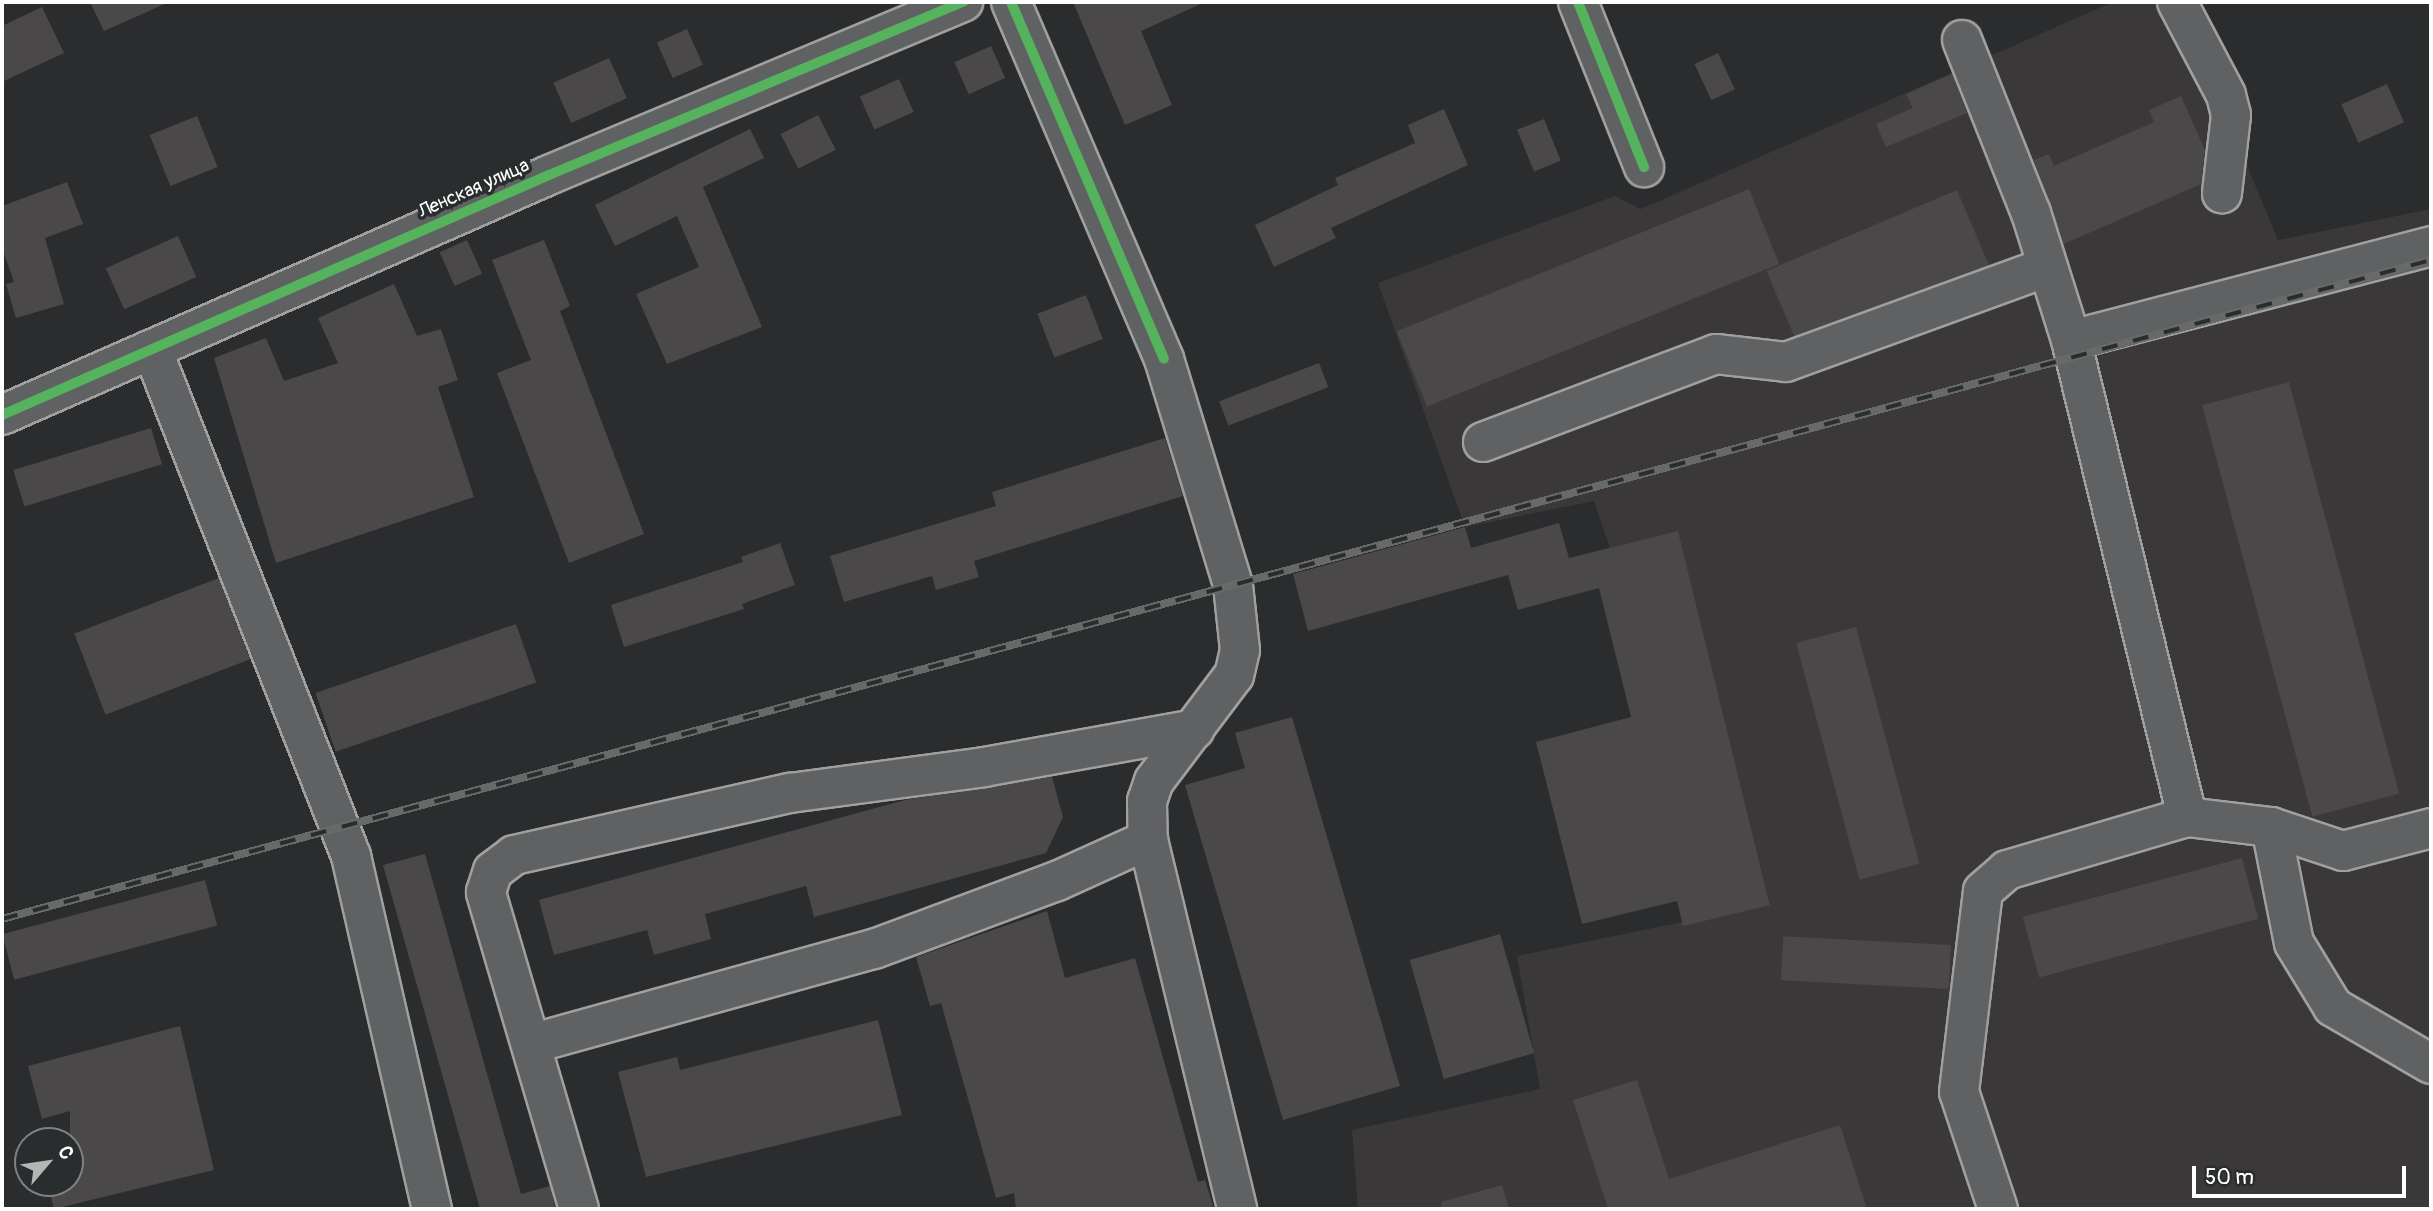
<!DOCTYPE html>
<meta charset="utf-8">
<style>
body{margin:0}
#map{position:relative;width:2433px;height:1211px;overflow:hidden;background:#2b2c2d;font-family:Pangolin,sans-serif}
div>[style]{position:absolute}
.built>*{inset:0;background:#3b3839}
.building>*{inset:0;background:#4a4848;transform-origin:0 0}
.roads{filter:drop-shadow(2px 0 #a0a0a0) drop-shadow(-2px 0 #a0a0a0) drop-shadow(0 2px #a0a0a0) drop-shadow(0 -2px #a0a0a0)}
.minor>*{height:38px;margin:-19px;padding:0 19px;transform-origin:19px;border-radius:19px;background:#606162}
.rail>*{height:8px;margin-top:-4px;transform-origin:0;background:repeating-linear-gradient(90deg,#2a2d2e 0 16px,#686969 0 32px);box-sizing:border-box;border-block:2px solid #686969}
.cycleway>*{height:10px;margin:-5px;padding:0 5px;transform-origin:5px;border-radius:5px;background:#56b35d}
span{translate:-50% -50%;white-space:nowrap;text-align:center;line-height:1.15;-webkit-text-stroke:7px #2a2d2e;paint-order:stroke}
.street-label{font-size:19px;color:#fff}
.frame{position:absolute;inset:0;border:4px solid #fff;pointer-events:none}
.north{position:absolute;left:14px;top:1127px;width:70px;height:70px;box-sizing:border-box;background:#2a2d2e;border:2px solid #7f8182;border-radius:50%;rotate:61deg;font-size:19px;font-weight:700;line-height:28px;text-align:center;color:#fff}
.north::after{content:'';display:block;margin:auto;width:24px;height:32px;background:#b5b5b6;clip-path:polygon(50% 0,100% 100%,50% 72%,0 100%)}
.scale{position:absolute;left:2192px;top:1166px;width:214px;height:32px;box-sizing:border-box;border:4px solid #fff;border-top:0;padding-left:9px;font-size:21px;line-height:24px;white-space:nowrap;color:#fff;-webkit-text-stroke:5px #2a2d2e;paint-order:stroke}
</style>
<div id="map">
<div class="built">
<div style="clip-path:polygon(2113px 2px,2179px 2px,2278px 240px,2431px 209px,2431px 1209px,1358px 1209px,1352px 1130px,1540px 1089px,1517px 956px,1770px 904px,1678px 532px,1610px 548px,1594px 501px,1465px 527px,1378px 283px,1615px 196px,1641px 209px)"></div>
</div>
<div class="building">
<div style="clip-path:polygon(90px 2px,169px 2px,104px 31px)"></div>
<div style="clip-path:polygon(1073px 2px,1205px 2px,1141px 31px,1172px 105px,1125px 125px)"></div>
<div style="clip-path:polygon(42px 7px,64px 53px,2px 82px,2px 26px)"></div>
<div style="left:687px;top:29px;width:39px;height:33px;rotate:66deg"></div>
<div style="left:991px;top:46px;width:35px;height:40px;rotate:66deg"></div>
<div style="left:1718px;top:53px;width:40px;height:26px;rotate:65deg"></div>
<div style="left:609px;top:58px;width:44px;height:61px;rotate:66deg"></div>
<div style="clip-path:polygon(1952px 74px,1967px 113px,1886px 147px,1876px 124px,1913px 108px,1906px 94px)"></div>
<div style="left:899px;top:79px;width:36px;height:43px;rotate:66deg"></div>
<div style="left:2387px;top:84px;width:42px;height:50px;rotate:66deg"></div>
<div style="clip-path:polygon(2181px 96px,2205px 150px,2201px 184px,2064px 244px,2034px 160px,2049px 154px,2054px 166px,2154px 122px,2149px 110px)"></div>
<div style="clip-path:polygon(1444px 109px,1468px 165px,1331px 228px,1336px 238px,1274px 267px,1255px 225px,1338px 185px,1335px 178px,1415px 143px,1408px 125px)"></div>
<div style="left:818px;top:115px;width:39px;height:42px;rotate:63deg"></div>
<div style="left:197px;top:116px;width:55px;height:51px;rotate:68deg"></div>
<div style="left:1544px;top:119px;width:45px;height:29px;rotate:68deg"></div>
<div style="clip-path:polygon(750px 129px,764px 158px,703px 187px,762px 327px,667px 364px,636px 294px,699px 267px,677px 216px,615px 246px,595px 205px)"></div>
<div style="clip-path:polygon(67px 182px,83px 224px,45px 238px,64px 304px,16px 318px,6px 284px,14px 282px,2px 248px,2px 206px)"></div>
<div style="left:1749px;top:189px;width:81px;height:380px;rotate:68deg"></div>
<div style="left:1957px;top:190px;width:82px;height:207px;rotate:67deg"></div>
<div style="left:178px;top:236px;width:45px;height:79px;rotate:66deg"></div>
<div style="left:467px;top:240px;width:37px;height:30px;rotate:66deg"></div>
<div style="clip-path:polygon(544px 240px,570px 306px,560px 311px,644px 534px,569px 563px,497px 373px,531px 360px,492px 260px)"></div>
<div style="clip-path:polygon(394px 284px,417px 336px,441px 329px,458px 380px,438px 387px,474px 497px,276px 563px,214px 358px,266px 338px,284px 381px,338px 363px,318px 318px)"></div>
<div style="left:1086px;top:295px;width:47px;height:52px;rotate:69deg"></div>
<div style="left:1319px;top:363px;width:26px;height:107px;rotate:69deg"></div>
<div style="left:2289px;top:382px;width:426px;height:90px;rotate:75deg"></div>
<div style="left:151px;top:428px;width:38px;height:144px;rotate:73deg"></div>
<div style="clip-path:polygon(1165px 438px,1183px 496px,974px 561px,979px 577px,936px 590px,932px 576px,844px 602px,830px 556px,996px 506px,992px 492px)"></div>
<div style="clip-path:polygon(1559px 523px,1569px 558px,1678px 531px,1770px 905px,1683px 926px,1677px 901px,1582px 924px,1536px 742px,1631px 717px,1599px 588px,1518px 610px,1508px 575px,1308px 631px,1293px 574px,1465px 527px,1471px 548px)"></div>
<div style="clip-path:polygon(780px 543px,795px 585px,742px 604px,744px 609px,624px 647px,611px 605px,743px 562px,741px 557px)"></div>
<div style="left:219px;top:578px;width:87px;height:155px;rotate:69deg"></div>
<div style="left:516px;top:624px;width:62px;height:212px;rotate:71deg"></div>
<div style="left:1856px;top:627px;width:245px;height:62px;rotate:75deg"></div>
<div style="clip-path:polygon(1292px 717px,1400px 1086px,1283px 1120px,1185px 785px,1245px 768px,1235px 733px)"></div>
<div style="clip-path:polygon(1052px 777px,1063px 817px,1046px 853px,814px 917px,806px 886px,705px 914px,711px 939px,654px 955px,647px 930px,554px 955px,539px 900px,905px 800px)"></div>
<div style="clip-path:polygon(425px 854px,521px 1194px,550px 1186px,556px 1209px,480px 1209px,383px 865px)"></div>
<div style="left:2242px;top:858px;width:63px;height:227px;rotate:75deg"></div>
<div style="left:205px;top:880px;width:47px;height:210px;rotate:75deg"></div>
<div style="clip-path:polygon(1047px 911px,1065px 978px,1135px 958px,1198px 1182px,1205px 1180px,1214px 1209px,1016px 1209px,1014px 1193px,996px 1198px,941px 1003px,930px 1006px,916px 957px)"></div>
<div style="left:1500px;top:934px;width:124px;height:94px;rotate:74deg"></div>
<div style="left:1951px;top:945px;width:44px;height:168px;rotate:93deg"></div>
<div style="clip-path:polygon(878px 1020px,902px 1115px,646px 1177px,618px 1072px,677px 1057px,680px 1070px)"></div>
<div style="clip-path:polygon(180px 1026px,214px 1170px,54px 1209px,47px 1183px,70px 1183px,70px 1111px,42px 1119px,28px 1066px)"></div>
<div style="clip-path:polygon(1637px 1080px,1669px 1179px,1840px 1125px,1867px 1209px,1608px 1209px,1573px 1100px)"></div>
<div style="clip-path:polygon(1502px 1185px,1509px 1209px,1442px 1209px,1441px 1202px)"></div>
</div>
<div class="roads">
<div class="minor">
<div style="left:1011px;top:2px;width:388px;rotate:66.8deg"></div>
<div style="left:1164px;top:359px;width:236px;rotate:73deg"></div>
<div style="left:1233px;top:585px;width:65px;rotate:83.9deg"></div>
<div style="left:1240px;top:650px;width:26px;rotate:103deg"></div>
<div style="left:1234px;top:675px;width:133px;rotate:127deg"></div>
<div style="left:1154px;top:781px;width:21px;rotate:109deg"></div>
<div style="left:1147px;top:801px;width:39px;rotate:89deg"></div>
<div style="left:1148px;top:840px;width:380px;rotate:76.4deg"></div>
<div style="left:1578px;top:2px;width:178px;rotate:68.2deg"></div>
<div style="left:2177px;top:2px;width:105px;rotate:62.2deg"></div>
<div style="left:2226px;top:95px;width:21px;rotate:76deg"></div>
<div style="left:2231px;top:115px;width:79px;rotate:96.6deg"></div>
<div style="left:1962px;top:40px;width:186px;rotate:68.3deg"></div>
<div style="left:2031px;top:213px;width:133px;rotate:72.5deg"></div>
<div style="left:2071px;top:340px;width:491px;rotate:76.3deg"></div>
<div style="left:2187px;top:817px;width:85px;rotate:6.8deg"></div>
<div style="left:2271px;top:827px;width:76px;rotate:18.4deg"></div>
<div style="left:2343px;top:851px;width:91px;rotate:-14.6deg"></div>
<div style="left:2071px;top:340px;width:372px;rotate:-14.6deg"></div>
<div style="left:152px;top:349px;width:545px;rotate:68.57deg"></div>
<div style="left:351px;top:856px;width:362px;rotate:77.1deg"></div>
<div style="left:2px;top:415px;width:597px;rotate:-23.69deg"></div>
<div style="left:549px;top:175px;width:449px;rotate:-22.7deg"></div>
<div style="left:1483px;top:442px;width:249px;rotate:-20.7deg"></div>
<div style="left:1716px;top:354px;width:70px;rotate:6.5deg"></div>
<div style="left:1786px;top:362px;width:278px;rotate:-20deg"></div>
<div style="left:2271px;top:827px;width:118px;rotate:78.8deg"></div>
<div style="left:2294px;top:943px;width:75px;rotate:58.6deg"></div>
<div style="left:2333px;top:1007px;width:113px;rotate:30.2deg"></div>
<div style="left:534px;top:1043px;width:353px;rotate:-15.5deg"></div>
<div style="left:874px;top:949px;width:195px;rotate:-20.4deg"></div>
<div style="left:1057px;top:881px;width:100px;rotate:-24.3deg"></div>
<div style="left:579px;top:1209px;width:330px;rotate:-106.4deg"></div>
<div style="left:486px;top:892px;width:22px;rotate:-72deg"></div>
<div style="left:493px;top:871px;width:26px;rotate:-37deg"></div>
<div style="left:514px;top:855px;width:283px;rotate:-12.7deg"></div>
<div style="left:790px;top:793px;width:196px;rotate:-7.6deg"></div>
<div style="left:984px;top:767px;width:214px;rotate:-10.2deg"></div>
<div style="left:1998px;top:1209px;width:123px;rotate:-108.4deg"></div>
<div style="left:1959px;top:1092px;width:202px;rotate:-83.2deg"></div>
<div style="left:1983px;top:891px;width:32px;rotate:-41deg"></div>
<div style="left:2007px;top:870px;width:188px;rotate:-16.4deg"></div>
</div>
</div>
<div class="rail">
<div style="left:2px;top:919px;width:2517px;rotate:-15.18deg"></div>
</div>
<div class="cycleway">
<div style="left:1011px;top:2px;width:388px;rotate:66.8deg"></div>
<div style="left:1578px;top:2px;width:178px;rotate:68.2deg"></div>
<div style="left:2px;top:415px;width:597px;rotate:-23.69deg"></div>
<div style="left:549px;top:175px;width:449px;rotate:-22.7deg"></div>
</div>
<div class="street-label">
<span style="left:474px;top:189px;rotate:-24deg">Ленская улица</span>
</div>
<div class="frame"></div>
<div class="north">С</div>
<div class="scale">50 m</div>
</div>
